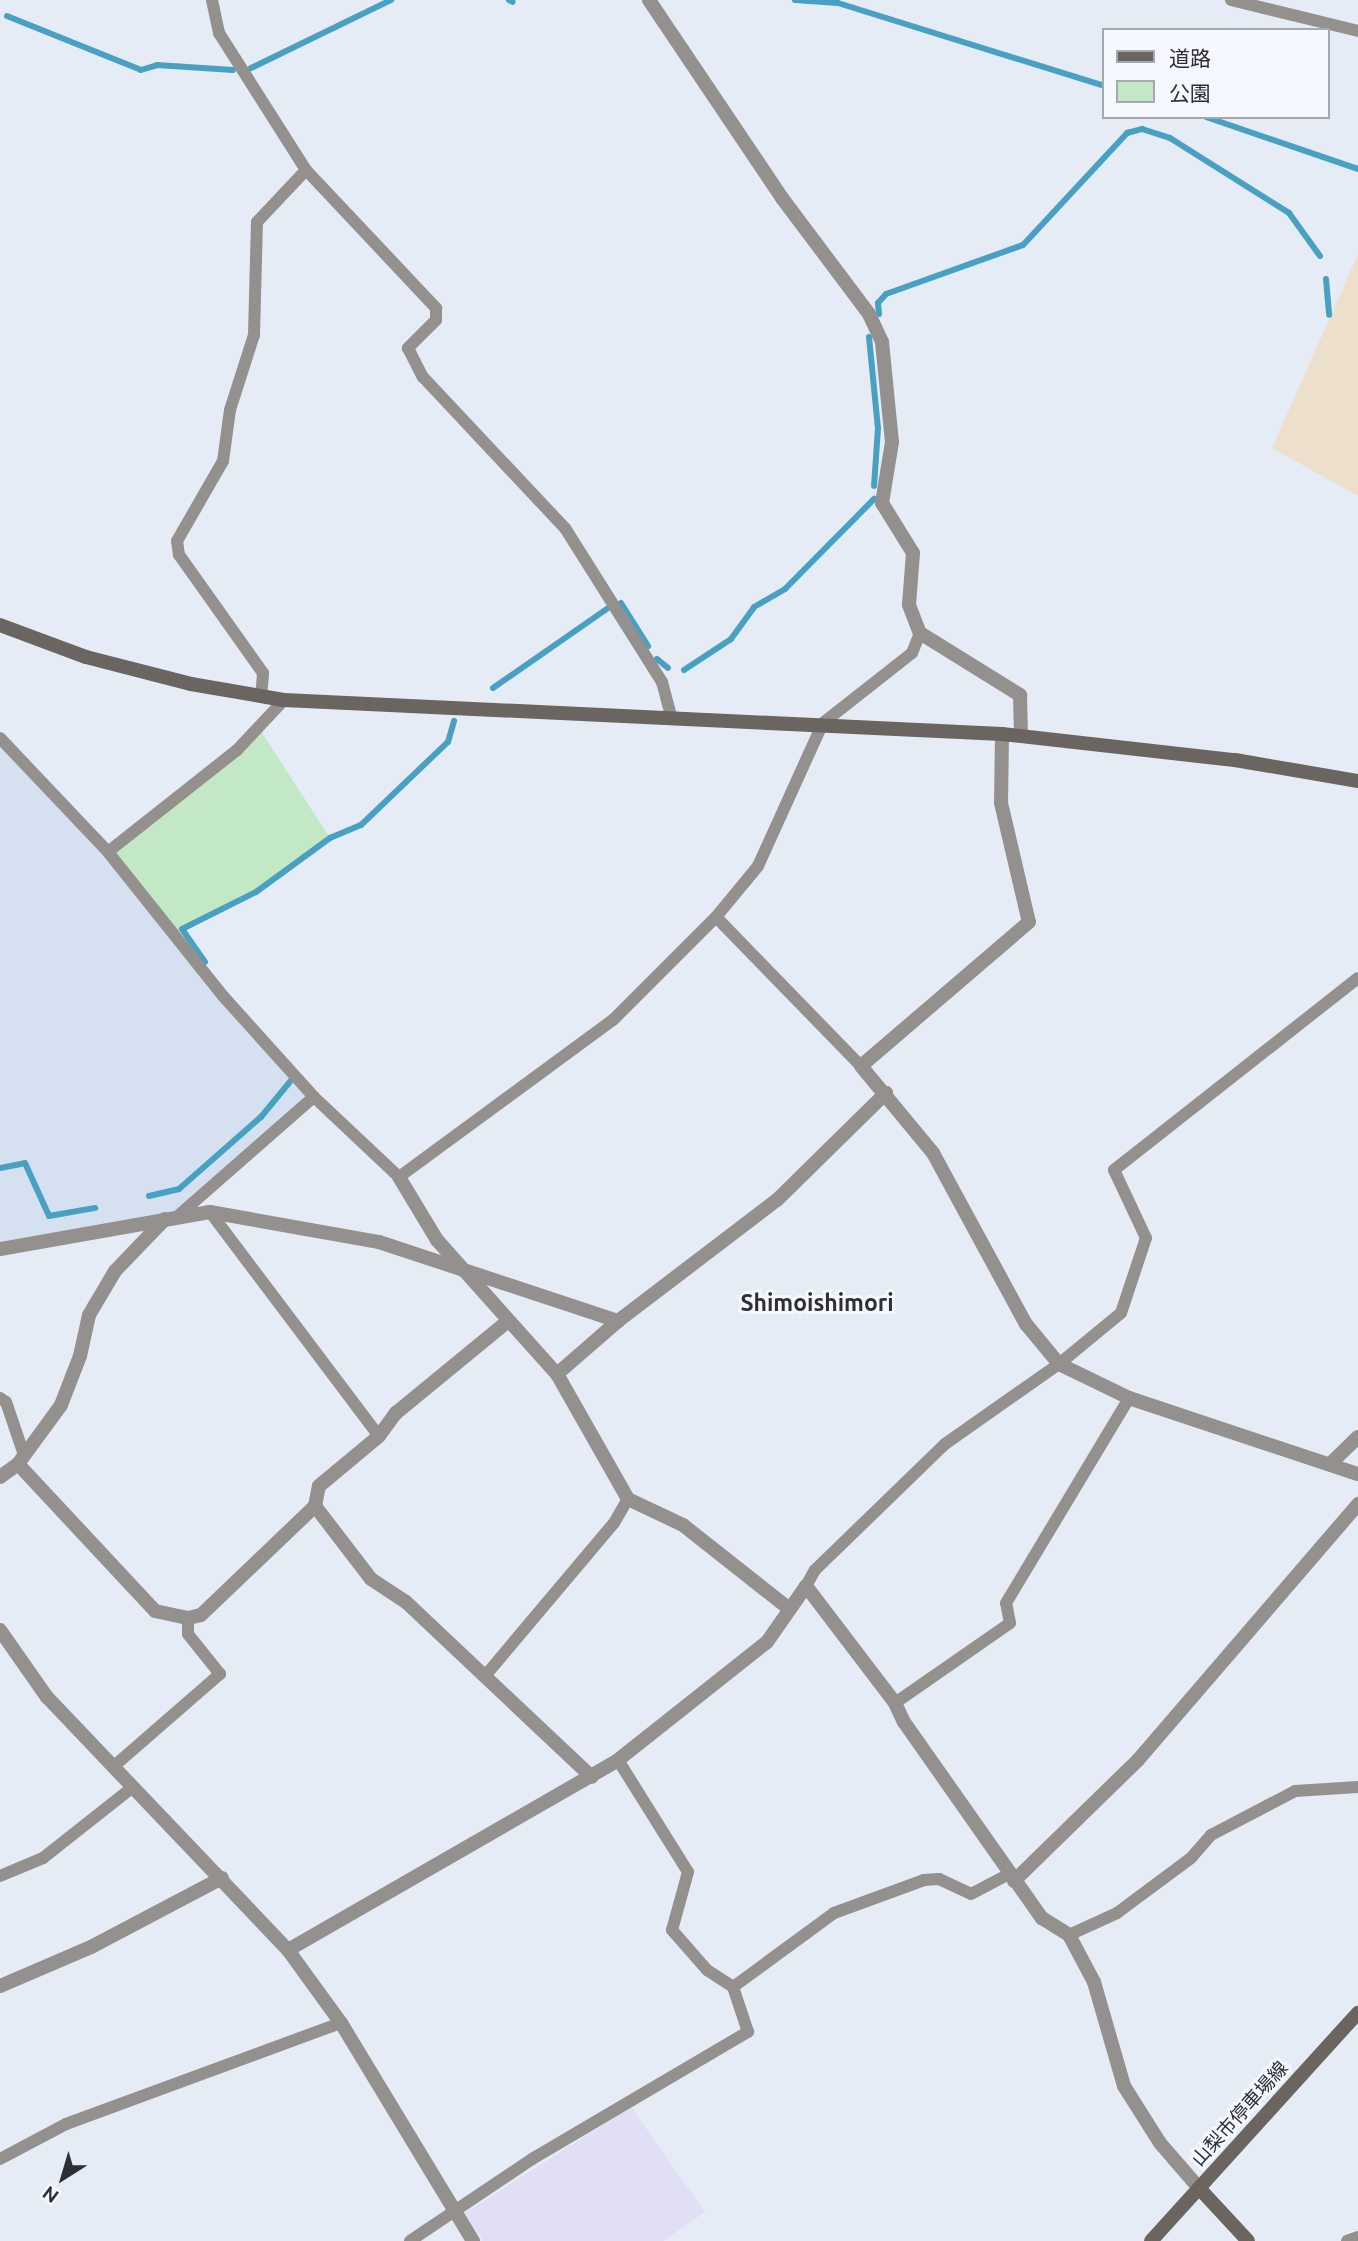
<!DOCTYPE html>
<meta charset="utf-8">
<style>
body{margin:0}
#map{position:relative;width:1358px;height:2241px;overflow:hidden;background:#e6ecf6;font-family:Ubuntu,"Noto Sans JP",sans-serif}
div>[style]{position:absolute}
.built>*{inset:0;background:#d5e0f0}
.industrial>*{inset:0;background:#e1dff5}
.education>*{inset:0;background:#ece0cc}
.green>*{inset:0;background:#c3e8c6}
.stream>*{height:6px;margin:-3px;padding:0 3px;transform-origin:3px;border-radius:3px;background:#48a0c2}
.lane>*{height:12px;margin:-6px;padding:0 6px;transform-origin:6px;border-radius:6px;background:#94908d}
.street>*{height:14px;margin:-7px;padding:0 7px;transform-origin:7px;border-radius:7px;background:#94908d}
.secondary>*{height:14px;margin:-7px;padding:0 7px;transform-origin:7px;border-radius:7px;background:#6b6561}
span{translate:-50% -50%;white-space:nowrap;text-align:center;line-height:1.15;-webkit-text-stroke:6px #f5f9ff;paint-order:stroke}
.street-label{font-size:19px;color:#2d2f33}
.quarter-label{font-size:23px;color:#2d2f33;font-weight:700}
.legend{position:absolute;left:1102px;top:28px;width:228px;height:91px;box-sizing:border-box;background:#f5f9ff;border:2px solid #a5a8ad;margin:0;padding:9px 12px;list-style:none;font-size:21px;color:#2d2f33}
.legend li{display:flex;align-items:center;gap:14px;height:35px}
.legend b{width:35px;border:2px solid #a5a8ad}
.north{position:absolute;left:28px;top:2143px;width:70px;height:70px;-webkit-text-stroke:5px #f5f9ff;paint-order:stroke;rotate:217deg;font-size:19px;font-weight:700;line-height:28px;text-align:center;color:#2d2f33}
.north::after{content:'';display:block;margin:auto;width:24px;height:32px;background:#2d2f33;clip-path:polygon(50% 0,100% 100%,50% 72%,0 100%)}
</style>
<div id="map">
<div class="built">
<div style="clip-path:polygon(0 737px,314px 1097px,179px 1215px,0 1249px)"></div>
</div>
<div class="industrial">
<div style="clip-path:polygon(631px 2107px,705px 2212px,663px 2241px,483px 2241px,465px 2213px)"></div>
</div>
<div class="education">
<div style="clip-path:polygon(1358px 254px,1358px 496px,1272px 448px)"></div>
</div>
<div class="green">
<div style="clip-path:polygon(257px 725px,330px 838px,256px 892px,173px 934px,108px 852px)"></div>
</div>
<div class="stream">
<div style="left:509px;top:0;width:4px;rotate:27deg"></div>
<div style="left:795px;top:0;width:43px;rotate:4deg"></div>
<div style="left:838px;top:3px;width:279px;rotate:17.3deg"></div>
<div style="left:7px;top:16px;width:144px;rotate:21.9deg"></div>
<div style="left:141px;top:70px;width:17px;rotate:-17deg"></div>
<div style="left:157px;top:65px;width:76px;rotate:3.8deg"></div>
<div style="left:251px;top:68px;width:156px;rotate:-25.9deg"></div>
<div style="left:1206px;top:117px;width:161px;rotate:18.9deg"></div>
<div style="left:1326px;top:279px;width:36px;rotate:85deg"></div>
<div style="left:879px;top:314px;width:11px;rotate:-95deg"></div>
<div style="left:878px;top:303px;width:12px;rotate:-48deg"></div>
<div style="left:886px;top:294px;width:145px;rotate:-19.7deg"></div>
<div style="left:1023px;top:245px;width:153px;rotate:-47.1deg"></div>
<div style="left:1127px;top:133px;width:16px;rotate:-15deg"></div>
<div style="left:1142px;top:129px;width:29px;rotate:18deg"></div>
<div style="left:1170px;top:138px;width:141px;rotate:32.2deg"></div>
<div style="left:1289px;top:213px;width:53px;rotate:54.2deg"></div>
<div style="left:869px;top:337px;width:91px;rotate:84.4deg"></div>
<div style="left:878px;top:428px;width:58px;rotate:93.9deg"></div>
<div style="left:621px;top:603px;width:51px;rotate:57.9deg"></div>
<div style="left:657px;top:659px;width:14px;rotate:39deg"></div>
<div style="left:684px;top:670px;width:56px;rotate:-33.4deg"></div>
<div style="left:731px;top:639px;width:39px;rotate:-54deg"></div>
<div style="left:754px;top:607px;width:36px;rotate:-30deg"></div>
<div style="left:785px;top:589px;width:127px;rotate:-45.3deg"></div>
<div style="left:493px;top:688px;width:140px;rotate:-34.8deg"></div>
<div style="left:205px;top:962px;width:40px;rotate:-124.9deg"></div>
<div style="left:182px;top:929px;width:83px;rotate:-26.6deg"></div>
<div style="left:256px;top:892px;width:92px;rotate:-36.1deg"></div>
<div style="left:330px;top:838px;width:34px;rotate:-23deg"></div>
<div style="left:361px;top:825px;width:120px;rotate:-43.7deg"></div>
<div style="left:448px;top:742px;width:22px;rotate:-74deg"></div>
<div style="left:0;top:1168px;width:25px;rotate:-11deg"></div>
<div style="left:25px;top:1163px;width:58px;rotate:65.6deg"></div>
<div style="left:49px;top:1216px;width:47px;rotate:-9.9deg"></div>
<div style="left:149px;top:1196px;width:31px;rotate:-13deg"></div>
<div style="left:179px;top:1189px;width:109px;rotate:-41.3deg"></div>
<div style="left:261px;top:1117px;width:50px;rotate:-50.6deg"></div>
</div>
<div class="lane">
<div style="left:212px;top:0;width:34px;rotate:78deg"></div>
<div style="left:219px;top:33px;width:162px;rotate:57.6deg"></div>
<div style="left:306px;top:170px;width:190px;rotate:46.7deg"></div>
<div style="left:436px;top:308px;width:12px;rotate:90deg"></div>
<div style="left:436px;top:320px;width:40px;rotate:135deg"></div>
<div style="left:408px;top:348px;width:33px;rotate:63deg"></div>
<div style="left:423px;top:377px;width:207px;rotate:46.8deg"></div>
<div style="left:565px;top:528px;width:182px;rotate:57.8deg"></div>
<div style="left:662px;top:682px;width:38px;rotate:75deg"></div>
<div style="left:1231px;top:0;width:131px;rotate:13.7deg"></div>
<div style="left:261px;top:697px;width:24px;rotate:-85deg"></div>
<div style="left:263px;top:673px;width:145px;rotate:-125.4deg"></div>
<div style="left:179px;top:555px;width:14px;rotate:-98deg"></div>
<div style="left:177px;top:541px;width:92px;rotate:-60.1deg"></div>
<div style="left:223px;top:461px;width:51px;rotate:-82.2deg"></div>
<div style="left:230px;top:410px;width:79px;rotate:-72.3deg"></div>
<div style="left:254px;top:335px;width:113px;rotate:-88.5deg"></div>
<div style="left:257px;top:222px;width:71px;rotate:-46.7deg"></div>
<div style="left:284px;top:700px;width:69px;rotate:133.2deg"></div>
<div style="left:237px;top:750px;width:164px;rotate:141.7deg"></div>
<div style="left:108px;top:852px;width:184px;rotate:51.4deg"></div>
<div style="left:223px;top:996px;width:136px;rotate:48deg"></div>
<div style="left:314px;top:1097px;width:117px;rotate:43.3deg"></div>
<div style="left:399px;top:1177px;width:265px;rotate:-36.3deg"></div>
<div style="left:613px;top:1020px;width:146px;rotate:-45deg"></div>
<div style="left:716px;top:917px;width:66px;rotate:-50.5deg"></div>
<div style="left:758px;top:866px;width:157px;rotate:-65.6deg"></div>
<div style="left:823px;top:723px;width:113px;rotate:-38.2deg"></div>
<div style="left:912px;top:653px;width:22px;rotate:-68deg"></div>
<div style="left:0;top:738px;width:157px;rotate:46.5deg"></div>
<div style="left:716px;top:917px;width:208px;rotate:45.8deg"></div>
<div style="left:210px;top:1212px;width:281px;rotate:53deg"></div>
<div style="left:179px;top:1215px;width:179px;rotate:-41.2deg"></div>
<div style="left:0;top:1398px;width:7px;rotate:34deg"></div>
<div style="left:6px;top:1402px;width:56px;rotate:71.2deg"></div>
<div style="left:806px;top:1586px;width:18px;rotate:-61deg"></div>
<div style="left:815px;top:1570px;width:181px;rotate:-44.1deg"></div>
<div style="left:945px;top:1444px;width:139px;rotate:-35.1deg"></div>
<div style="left:1059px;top:1364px;width:80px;rotate:-39.4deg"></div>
<div style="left:1121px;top:1313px;width:79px;rotate:-71.6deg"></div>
<div style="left:1146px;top:1238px;width:75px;rotate:-115.2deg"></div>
<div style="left:1114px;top:1170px;width:310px;rotate:-38.2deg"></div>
<div style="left:485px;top:1676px;width:200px;rotate:-49.9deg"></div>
<div style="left:614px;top:1523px;width:28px;rotate:-60deg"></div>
<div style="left:895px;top:1703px;width:140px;rotate:-34.8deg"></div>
<div style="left:1010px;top:1623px;width:20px;rotate:-101deg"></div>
<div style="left:1006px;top:1603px;width:239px;rotate:-59deg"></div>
<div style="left:618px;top:1760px;width:132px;rotate:58deg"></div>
<div style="left:688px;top:1872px;width:60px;rotate:105.4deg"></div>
<div style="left:672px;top:1930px;width:53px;rotate:48.8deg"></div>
<div style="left:707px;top:1970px;width:31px;rotate:33deg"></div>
<div style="left:113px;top:1767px;width:142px;rotate:-41deg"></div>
<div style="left:220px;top:1674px;width:51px;rotate:-128.7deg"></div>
<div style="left:188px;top:1634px;width:16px;rotate:-90deg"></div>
<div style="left:0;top:1876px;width:47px;rotate:-22.7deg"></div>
<div style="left:43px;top:1858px;width:115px;rotate:-38.3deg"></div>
<div style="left:1069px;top:1935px;width:53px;rotate:-24.6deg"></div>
<div style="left:1117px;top:1913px;width:92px;rotate:-36.6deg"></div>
<div style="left:1191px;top:1858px;width:30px;rotate:-49deg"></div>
<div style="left:1211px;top:1835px;width:95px;rotate:-27.6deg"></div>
<div style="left:1295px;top:1791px;width:63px;rotate:-3.6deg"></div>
<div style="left:0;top:2159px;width:75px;rotate:-27.9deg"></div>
<div style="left:66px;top:2124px;width:293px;rotate:-20.2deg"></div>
<div style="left:410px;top:2241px;width:147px;rotate:-33.9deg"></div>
<div style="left:532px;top:2159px;width:251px;rotate:-30.5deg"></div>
<div style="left:748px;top:2032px;width:47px;rotate:-108.4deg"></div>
<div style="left:733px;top:1987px;width:125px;rotate:-36.2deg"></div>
<div style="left:834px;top:1913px;width:96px;rotate:-20.1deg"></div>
<div style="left:924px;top:1880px;width:15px;rotate:-4deg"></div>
<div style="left:939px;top:1879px;width:35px;rotate:25deg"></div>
<div style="left:971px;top:1894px;width:43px;rotate:-27.8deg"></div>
<div style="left:1347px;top:2241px;width:12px;rotate:-20deg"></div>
</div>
<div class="street">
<div style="left:649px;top:0;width:239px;rotate:56.1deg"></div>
<div style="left:782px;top:198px;width:145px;rotate:53.1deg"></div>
<div style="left:869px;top:314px;width:31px;rotate:65deg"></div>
<div style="left:882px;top:342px;width:100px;rotate:84.3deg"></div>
<div style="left:892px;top:442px;width:62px;rotate:99.3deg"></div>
<div style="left:882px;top:503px;width:59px;rotate:58.2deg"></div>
<div style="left:913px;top:553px;width:52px;rotate:94.4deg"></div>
<div style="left:909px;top:605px;width:30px;rotate:69deg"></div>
<div style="left:920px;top:633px;width:118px;rotate:31.8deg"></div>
<div style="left:1020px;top:695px;width:40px;rotate:88.6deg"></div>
<div style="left:1002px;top:734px;width:69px;rotate:90.8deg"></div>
<div style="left:1001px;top:803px;width:122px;rotate:76.8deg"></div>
<div style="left:1029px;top:922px;width:221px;rotate:139.4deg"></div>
<div style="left:861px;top:1066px;width:113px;rotate:50.4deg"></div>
<div style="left:933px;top:1153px;width:195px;rotate:61.5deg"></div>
<div style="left:1026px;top:1324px;width:52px;rotate:50.5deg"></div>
<div style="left:1059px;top:1364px;width:78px;rotate:25.9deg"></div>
<div style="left:1129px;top:1398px;width:241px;rotate:18.4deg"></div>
<div style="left:399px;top:1177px;width:74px;rotate:58.9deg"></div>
<div style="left:437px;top:1240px;width:180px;rotate:48.2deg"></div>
<div style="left:557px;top:1374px;width:144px;rotate:60.4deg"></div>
<div style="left:628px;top:1499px;width:61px;rotate:25.3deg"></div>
<div style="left:683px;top:1525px;width:134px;rotate:38.3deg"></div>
<div style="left:0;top:1249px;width:213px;rotate:-10deg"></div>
<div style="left:210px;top:1212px;width:172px;rotate:10.1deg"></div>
<div style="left:379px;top:1242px;width:252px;rotate:18.3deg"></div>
<div style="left:618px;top:1321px;width:200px;rotate:-37.3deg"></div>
<div style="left:777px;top:1200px;width:153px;rotate:-44.5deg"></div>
<div style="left:557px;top:1374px;width:81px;rotate:-41deg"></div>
<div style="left:18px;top:1464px;width:201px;rotate:47deg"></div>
<div style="left:155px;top:1611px;width:34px;rotate:12deg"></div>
<div style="left:188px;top:1618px;width:13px;rotate:-13deg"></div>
<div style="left:201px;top:1615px;width:158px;rotate:-43.7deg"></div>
<div style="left:315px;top:1506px;width:20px;rotate:-79deg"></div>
<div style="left:319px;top:1486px;width:78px;rotate:-39.8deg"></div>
<div style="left:379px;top:1436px;width:29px;rotate:-54deg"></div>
<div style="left:396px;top:1413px;width:145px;rotate:-39.4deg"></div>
<div style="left:1330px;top:1464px;width:39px;rotate:-44deg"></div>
<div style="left:0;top:1477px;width:22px;rotate:-36deg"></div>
<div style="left:18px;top:1464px;width:73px;rotate:-53.9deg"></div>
<div style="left:61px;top:1405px;width:53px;rotate:-68.8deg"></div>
<div style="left:80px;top:1356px;width:42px;rotate:-77.6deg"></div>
<div style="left:89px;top:1315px;width:51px;rotate:-59.4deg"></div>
<div style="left:115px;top:1271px;width:72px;rotate:-46.1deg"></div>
<div style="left:315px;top:1506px;width:92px;rotate:52.5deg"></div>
<div style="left:371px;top:1579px;width:42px;rotate:33.3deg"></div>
<div style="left:406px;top:1602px;width:255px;rotate:43.3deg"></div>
<div style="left:0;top:1630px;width:82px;rotate:55deg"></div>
<div style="left:47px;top:1697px;width:349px;rotate:46.4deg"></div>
<div style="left:288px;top:1950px;width:90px;rotate:54deg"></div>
<div style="left:341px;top:2023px;width:255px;rotate:58.8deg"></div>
<div style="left:1014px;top:1881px;width:173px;rotate:-44.3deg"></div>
<div style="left:1138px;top:1760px;width:338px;rotate:-49.3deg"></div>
<div style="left:288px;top:1950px;width:381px;rotate:-29.9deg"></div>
<div style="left:618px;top:1760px;width:190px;rotate:-38.4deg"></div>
<div style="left:767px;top:1642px;width:68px;rotate:-55.1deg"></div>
<div style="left:806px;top:1586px;width:147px;rotate:52.7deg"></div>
<div style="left:895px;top:1703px;width:21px;rotate:65deg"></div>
<div style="left:904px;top:1722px;width:240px;rotate:54.9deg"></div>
<div style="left:1042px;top:1918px;width:32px;rotate:32deg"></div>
<div style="left:1069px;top:1935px;width:53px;rotate:62deg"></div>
<div style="left:1094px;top:1982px;width:108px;rotate:73.9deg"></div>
<div style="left:1124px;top:2086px;width:67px;rotate:57.7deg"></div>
<div style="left:1160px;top:2143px;width:60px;rotate:49.1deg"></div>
<div style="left:0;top:1986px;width:99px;rotate:-23.2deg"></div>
<div style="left:91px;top:1947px;width:148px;rotate:-27.8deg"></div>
</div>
<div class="secondary">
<div style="left:0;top:625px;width:92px;rotate:20.4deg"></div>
<div style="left:86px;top:657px;width:108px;rotate:14.4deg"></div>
<div style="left:191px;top:684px;width:94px;rotate:9.8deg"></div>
<div style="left:284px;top:700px;width:719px;rotate:2.71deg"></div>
<div style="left:1002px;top:734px;width:234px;rotate:6.4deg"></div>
<div style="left:1235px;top:760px;width:125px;rotate:9.7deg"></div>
<div style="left:1199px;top:2188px;width:72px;rotate:47.2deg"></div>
<div style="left:1151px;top:2241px;width:308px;rotate:-47.8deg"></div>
</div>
<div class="street-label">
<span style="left:1240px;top:2114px;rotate:-48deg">山梨市停車場線</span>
</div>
<div class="quarter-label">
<span style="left:817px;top:1303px">Shimoishimori</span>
</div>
<ul class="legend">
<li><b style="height:9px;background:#6b6561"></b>道路</li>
<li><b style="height:19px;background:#c3e8c6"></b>公園</li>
</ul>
<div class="north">N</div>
</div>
